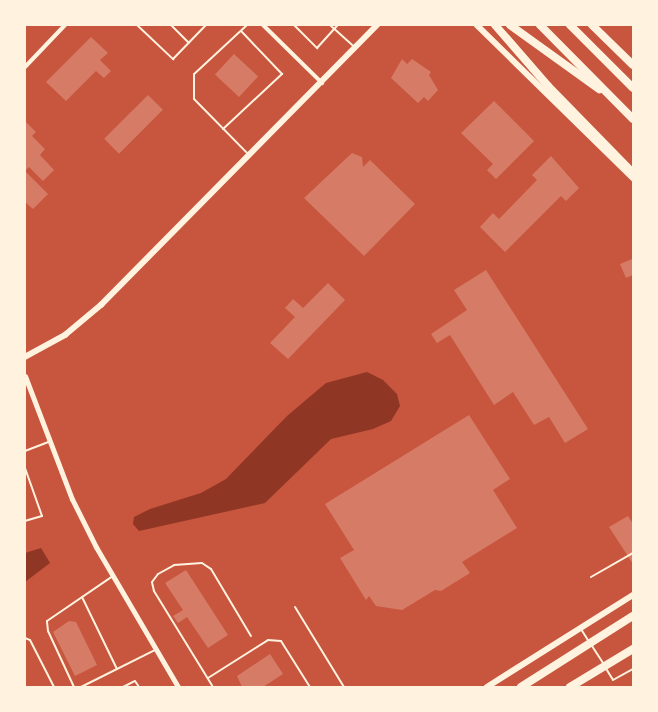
<!DOCTYPE html>
<style>
body{margin:0}
#map{position:relative;width:658px;height:712px;overflow:hidden;background:#c8553d;font-family:Lato,sans-serif}
div>[style]{position:absolute}
.water>*{inset:0;background:#8f3625}
.building>*{inset:0;background:#d67c66;transform-origin:0 0}
.service>*{height:2px;margin:-1px;padding:0 1px;transform-origin:1px;border-radius:1px;background:#fff3e0}
.minor>*{height:4px;margin:-2px;padding:0 2px;transform-origin:2px;border-radius:2px;background:#fff3e0}
.tertiary>*{height:5px;margin:-2.5px;padding:0 2.5px;transform-origin:2.5px;border-radius:2.5px;background:#fff3e0}
.secondary>*{height:5.5px;margin:-2.75px;padding:0 2.75px;transform-origin:2.75px;border-radius:2.75px;background:#fff3e0}
.motorway>*{height:8px;margin:-4px;padding:0 4px;transform-origin:4px;border-radius:4px;background:#fff3e0}
span{translate:-50% -50%;white-space:nowrap;text-align:center;line-height:1.15;-webkit-text-stroke:4.5px #fff3e0;paint-order:stroke}
.frame{position:absolute;inset:0;border:26px solid #fff3e0;pointer-events:none}
</style>
<div id="map">
<div class="water">
<div style="clip-path:polygon(367px 372px,383px 380px,397px 394px,400px 406px,391px 421px,373px 429px,331px 439px,265px 503px,139px 531px,133px 524px,134px 517px,150px 509px,201px 493px,226px 479px,287px 416px,326px 383px)"></div>
<div style="clip-path:polygon(41px 548px,50px 563px,25px 582px,25px 553px)"></div>
</div>
<div class="building">
<div style="clip-path:polygon(91px 37px,108px 53px,100px 60px,111px 71px,104px 78px,96px 71px,66px 101px,46px 82px)"></div>
<div style="left:234px;top:54px;width:33px;height:28px;rotate:43deg"></div>
<div style="clip-path:polygon(402px 59px,407px 64px,412px 59px,431px 72px,429px 75px,438px 90px,428px 101px,424px 97px,418px 103px,391px 78px)"></div>
<div style="left:148px;top:95px;width:21px;height:62px;rotate:45deg"></div>
<div style="clip-path:polygon(494px 101px,534px 141px,496px 179px,487px 170px,493px 164px,461px 133px)"></div>
<div style="clip-path:polygon(25px 121px,36px 132px,32px 136px,45px 149px,40px 155px,54px 170px,43px 181px,29px 167px,25px 171px,48px 194px,33px 209px,25px 202px)"></div>
<div style="clip-path:polygon(352px 153px,362px 157px,363px 167px,370px 160px,415px 204px,364px 256px,304px 198px)"></div>
<div style="clip-path:polygon(551px 156px,579px 188px,566px 201px,561px 196px,505px 252px,480px 227px,493px 213px,499px 219px,537px 180px,532px 175px)"></div>
<div style="clip-path:polygon(633px 255px,633px 275px,626px 278px,620px 264px,632px 259px)"></div>
<div style="clip-path:polygon(486px 270px,588px 429px,565px 443px,549px 417px,534px 425px,513px 392px,494px 405px,450px 335px,437px 343px,431px 334px,467px 310px,454px 290px)"></div>
<div style="clip-path:polygon(328px 283px,345px 300px,288px 359px,270px 343px,295px 317px,285px 308px,293px 299px,303px 308px)"></div>
<div style="clip-path:polygon(469px 415px,510px 479px,493px 490px,517px 528px,462px 562px,470px 573px,441px 591px,435px 590px,402px 610px,376px 606px,369px 596px,366px 600px,340px 558px,354px 550px,325px 504px)"></div>
<div style="clip-path:polygon(628px 516px,633px 524px,633px 564px,609px 527px)"></div>
<div style="clip-path:polygon(186px 570px,228px 635px,208px 648px,187px 617px,178px 623px,173px 616px,183px 610px,165px 583px)"></div>
<div style="clip-path:polygon(69px 621px,76px 622px,97px 665px,75px 676px,53px 632px)"></div>
<div style="clip-path:polygon(270px 654px,283px 674px,263px 687px,242px 687px,237px 676px)"></div>
</div>
<div class="service">
<div style="left:137px;top:25px;width:50px;rotate:43.4deg"></div>
<div style="left:173px;top:59px;width:47px;rotate:-45.9deg"></div>
<div style="left:171px;top:25px;width:25px;rotate:45deg"></div>
<div style="left:247px;top:25px;width:72px;rotate:137.2deg"></div>
<div style="left:194px;top:74px;width:25px;rotate:90deg"></div>
<div style="left:194px;top:99px;width:77px;rotate:45.5deg"></div>
<div style="left:294px;top:25px;width:33px;rotate:45deg"></div>
<div style="left:317px;top:48px;width:31px;rotate:-48deg"></div>
<div style="left:330px;top:25px;width:31px;rotate:42deg"></div>
<div style="left:223px;top:129px;width:81px;rotate:-43deg"></div>
<div style="left:282px;top:74px;width:59px;rotate:-133.6deg"></div>
<div style="left:25px;top:451px;width:25px;rotate:-21deg"></div>
<div style="left:25px;top:468px;width:51px;rotate:70.5deg"></div>
<div style="left:42px;top:516px;width:18px;rotate:164deg"></div>
<div style="left:591px;top:577px;width:48px;rotate:-29.7deg"></div>
<div style="left:82px;top:597px;width:80px;rotate:64.1deg"></div>
<div style="left:295px;top:607px;width:94px;rotate:58.5deg"></div>
<div style="left:581px;top:629px;width:15px;rotate:58deg"></div>
<div style="left:25px;top:638px;width:5px;rotate:22deg"></div>
<div style="left:30px;top:640px;width:53px;rotate:62.9deg"></div>
<div style="left:592px;top:646px;width:20px;rotate:57deg"></div>
<div style="left:605px;top:667px;width:15px;rotate:58deg"></div>
<div style="left:613px;top:680px;width:23px;rotate:-29deg"></div>
<div style="left:208px;top:678px;width:71px;rotate:-32.3deg"></div>
<div style="left:268px;top:640px;width:13px;rotate:4deg"></div>
<div style="left:281px;top:641px;width:54px;rotate:57.8deg"></div>
<div style="left:74px;top:687px;width:62px;rotate:-114.9deg"></div>
<div style="left:48px;top:631px;width:10px;rotate:-96deg"></div>
<div style="left:47px;top:621px;width:80px;rotate:-34.3deg"></div>
<div style="left:81px;top:687px;width:83px;rotate:-26.6deg"></div>
<div style="left:123px;top:687px;width:13px;rotate:-27deg"></div>
<div style="left:135px;top:681px;width:7px;rotate:56deg"></div>
<div style="left:213px;top:687px;width:113px;rotate:-121.6deg"></div>
<div style="left:154px;top:591px;width:9px;rotate:-103deg"></div>
<div style="left:152px;top:582px;width:10px;rotate:-53deg"></div>
<div style="left:158px;top:574px;width:18px;rotate:-29deg"></div>
<div style="left:174px;top:565px;width:28px;rotate:-4deg"></div>
<div style="left:202px;top:563px;width:11px;rotate:34deg"></div>
<div style="left:211px;top:569px;width:78px;rotate:59.2deg"></div>
</div>
<div class="minor">
<div style="left:263px;top:25px;width:83px;rotate:44.5deg"></div>
<div style="left:25px;top:67px;width:58px;rotate:-46.4deg"></div>
</div>
<div class="tertiary">
<div style="left:25px;top:376px;width:132px;rotate:69.1deg"></div>
<div style="left:72px;top:499px;width:54px;rotate:63.4deg"></div>
<div style="left:96px;top:547px;width:162px;rotate:59.6deg"></div>
</div>
<div class="secondary">
<div style="left:477px;top:25px;width:219px;rotate:44.4deg"></div>
<div style="left:25px;top:357px;width:46px;rotate:-28.8deg"></div>
<div style="left:65px;top:335px;width:47px;rotate:-39.8deg"></div>
<div style="left:101px;top:305px;width:393px;rotate:-45.4deg"></div>
<div style="left:487px;top:687px;width:173px;rotate:-32.2deg"></div>
</div>
<div class="motorway">
<div style="left:495px;top:25px;width:81px;rotate:49deg"></div>
<div style="left:548px;top:86px;width:122px;rotate:45.7deg"></div>
<div style="left:510px;top:25px;width:110px;rotate:35.7deg"></div>
<div style="left:540px;top:25px;width:132px;rotate:45.3deg"></div>
<div style="left:570px;top:25px;width:89px;rotate:45deg"></div>
<div style="left:592px;top:25px;width:57px;rotate:44.3deg"></div>
<div style="left:521px;top:687px;width:133px;rotate:-32.4deg"></div>
<div style="left:570px;top:687px;width:74px;rotate:-31.1deg"></div>
</div>
<div class="frame"></div>
</div>
